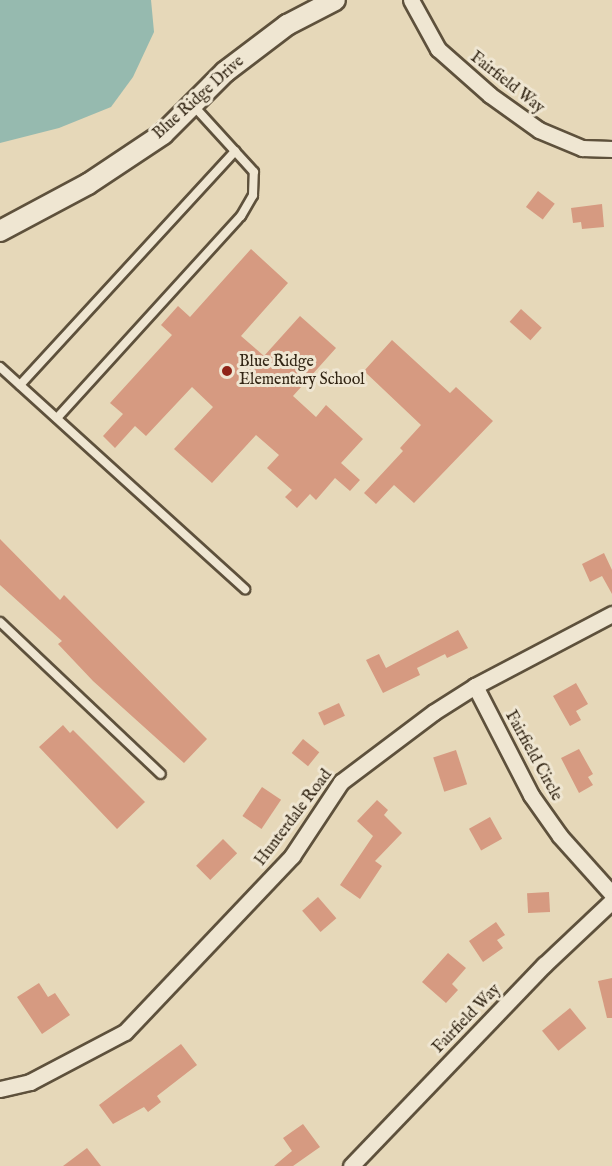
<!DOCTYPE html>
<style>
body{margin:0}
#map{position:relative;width:612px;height:1166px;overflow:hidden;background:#e6d8b9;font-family:"IM FELL English",serif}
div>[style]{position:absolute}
.water>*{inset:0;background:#96baaf}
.building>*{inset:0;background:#d69a81;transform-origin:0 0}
.roads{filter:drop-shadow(2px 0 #5e513c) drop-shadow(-2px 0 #5e513c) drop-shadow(0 2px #5e513c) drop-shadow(0 -2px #5e513c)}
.service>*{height:8px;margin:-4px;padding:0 4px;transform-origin:4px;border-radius:4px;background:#efe6d2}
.minor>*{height:15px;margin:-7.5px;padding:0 7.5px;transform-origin:7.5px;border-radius:7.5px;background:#efe6d2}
.tertiary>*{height:20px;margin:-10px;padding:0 10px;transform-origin:10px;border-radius:10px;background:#efe6d2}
.dots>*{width:16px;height:16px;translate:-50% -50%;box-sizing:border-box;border:3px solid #efe6d2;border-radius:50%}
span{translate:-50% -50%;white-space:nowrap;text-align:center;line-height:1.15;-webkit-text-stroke:6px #efe6d2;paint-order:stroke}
.street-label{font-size:16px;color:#312413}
.poi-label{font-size:16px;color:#312413}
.left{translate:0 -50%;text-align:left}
</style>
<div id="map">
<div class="water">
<div style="clip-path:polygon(0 0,151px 0,154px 32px,133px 77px,111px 107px,59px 128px,0 143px)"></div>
</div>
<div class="building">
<div style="left:538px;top:191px;width:21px;height:20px;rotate:37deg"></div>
<div style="clip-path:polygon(602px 204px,604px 227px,582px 229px,581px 222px,573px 223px,571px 208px)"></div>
<div style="clip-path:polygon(251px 249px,288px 283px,241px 336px,264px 356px,300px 316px,336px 348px,293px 396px,316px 417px,326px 405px,363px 439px,341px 463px,360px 480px,350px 491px,335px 478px,316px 500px,310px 494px,297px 508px,285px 497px,292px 490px,267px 468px,279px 455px,256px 435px,212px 483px,174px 449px,213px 407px,192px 387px,146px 436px,135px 426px,115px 448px,103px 436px,123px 414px,110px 403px,172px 335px,161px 325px,178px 306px,190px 317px)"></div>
<div style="left:521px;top:309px;width:28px;height:17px;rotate:42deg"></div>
<div style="clip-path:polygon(392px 340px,450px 393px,456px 387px,493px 421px,414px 503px,394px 485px,376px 504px,364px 493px,403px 451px,400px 448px,421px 425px,364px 371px)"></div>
<div style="clip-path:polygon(0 539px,60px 600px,64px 595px,207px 739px,184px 763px,93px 681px,58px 644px,62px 641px,0 585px)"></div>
<div style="clip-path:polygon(604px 553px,612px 570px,612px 594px,602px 576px,590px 582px,582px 564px)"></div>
<div style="clip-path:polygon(458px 630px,468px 648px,447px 658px,445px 654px,417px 668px,420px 675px,383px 693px,366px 660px,379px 654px,386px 668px)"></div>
<div style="clip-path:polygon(576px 683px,588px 704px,576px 711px,581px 720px,570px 726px,553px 696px)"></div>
<div style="left:339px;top:703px;width:14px;height:23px;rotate:65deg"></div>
<div style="clip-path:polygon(63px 725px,70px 733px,73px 730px,145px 802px,117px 829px,39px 747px)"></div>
<div style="left:303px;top:739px;width:21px;height:18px;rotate:39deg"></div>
<div style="clip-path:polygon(579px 749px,593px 774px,588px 777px,593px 785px,579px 793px,561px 758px)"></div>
<div style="left:456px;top:750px;width:36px;height:24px;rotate:72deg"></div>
<div style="left:262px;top:787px;width:23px;height:35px;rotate:34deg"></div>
<div style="clip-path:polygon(377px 800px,388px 810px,384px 815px,402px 833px,375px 861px,382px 866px,360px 899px,340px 885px,373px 836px,357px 821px)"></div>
<div style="left:490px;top:817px;width:25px;height:24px;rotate:61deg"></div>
<div style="left:223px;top:839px;width:20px;height:38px;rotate:45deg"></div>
<div style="left:549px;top:892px;width:20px;height:22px;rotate:87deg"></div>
<div style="left:318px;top:897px;width:28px;height:21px;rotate:49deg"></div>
<div style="clip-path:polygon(496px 922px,505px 935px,497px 940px,503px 948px,483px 962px,469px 941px)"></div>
<div style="clip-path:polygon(448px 953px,466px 968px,452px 984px,458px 990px,446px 1003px,422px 982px)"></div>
<div style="clip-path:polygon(612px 978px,612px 1018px,607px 1018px,598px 981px)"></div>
<div style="clip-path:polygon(39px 983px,48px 997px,55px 993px,70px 1015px,42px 1034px,17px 997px)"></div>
<div style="left:570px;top:1008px;width:26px;height:36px;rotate:51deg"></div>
<div style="clip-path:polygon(181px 1044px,197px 1065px,157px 1096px,161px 1102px,148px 1112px,144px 1107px,113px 1124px,99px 1105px)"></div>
<div style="clip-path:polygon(303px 1124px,320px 1147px,293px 1166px,274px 1166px,292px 1151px,283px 1138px)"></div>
<div style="clip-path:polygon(87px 1148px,101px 1166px,63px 1166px)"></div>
</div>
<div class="roads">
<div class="service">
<div style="left:0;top:367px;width:331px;rotate:42.2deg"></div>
<div style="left:20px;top:385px;width:318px;rotate:-47.4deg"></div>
<div style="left:57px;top:418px;width:273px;rotate:-47.7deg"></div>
<div style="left:241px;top:216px;width:24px;rotate:-60deg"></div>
<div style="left:253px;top:195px;width:23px;rotate:-88deg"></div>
<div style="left:254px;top:172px;width:92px;rotate:-132.4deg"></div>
<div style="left:0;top:622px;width:221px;rotate:43.4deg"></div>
</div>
<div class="minor">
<div style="left:411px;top:0;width:56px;rotate:61.1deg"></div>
<div style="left:438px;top:49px;width:69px;rotate:41.5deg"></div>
<div style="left:490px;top:95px;width:60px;rotate:35.5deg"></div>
<div style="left:539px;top:130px;width:47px;rotate:22.7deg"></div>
<div style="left:582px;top:148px;width:30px;rotate:2deg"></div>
<div style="left:475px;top:686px;width:123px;rotate:62.8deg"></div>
<div style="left:531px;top:795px;width:50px;rotate:54.7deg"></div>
<div style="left:560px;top:836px;width:78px;rotate:48.1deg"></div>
<div style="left:0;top:1089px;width:31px;rotate:-13deg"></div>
<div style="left:30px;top:1082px;width:107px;rotate:-27.8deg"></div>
<div style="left:125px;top:1032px;width:243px;rotate:-46.5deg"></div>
<div style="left:292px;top:856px;width:89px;rotate:-56.5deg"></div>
<div style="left:341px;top:782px;width:116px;rotate:-37deg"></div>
<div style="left:434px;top:712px;width:49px;rotate:-32.4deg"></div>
<div style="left:475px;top:686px;width:155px;rotate:-27.7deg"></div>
<div style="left:351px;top:1166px;width:279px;rotate:-46.2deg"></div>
<div style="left:544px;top:965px;width:93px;rotate:-43.3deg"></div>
</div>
<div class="tertiary">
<div style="left:0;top:231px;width:100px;rotate:-28.1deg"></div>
<div style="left:88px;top:184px;width:90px;rotate:-33.7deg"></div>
<div style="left:163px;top:134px;width:88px;rotate:-45deg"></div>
<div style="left:225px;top:72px;width:78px;rotate:-37.2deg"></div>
<div style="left:287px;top:25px;width:54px;rotate:-27.5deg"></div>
</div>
</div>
<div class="dots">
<div style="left:227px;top:371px;background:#8f2418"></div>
</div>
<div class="street-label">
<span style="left:507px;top:83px;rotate:38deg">Fairfield Way</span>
<span style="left:199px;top:98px;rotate:-42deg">Blue Ridge Drive</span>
<span style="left:533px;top:756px;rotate:61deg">Fairfield Circle</span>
<span style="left:294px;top:818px;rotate:-53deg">Hunterdale Road</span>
<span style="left:467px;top:1019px;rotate:-46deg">Fairfield Way</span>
</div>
<div class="poi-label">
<span class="left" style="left:239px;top:371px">Blue Ridge<br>Elementary School</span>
</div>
</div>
